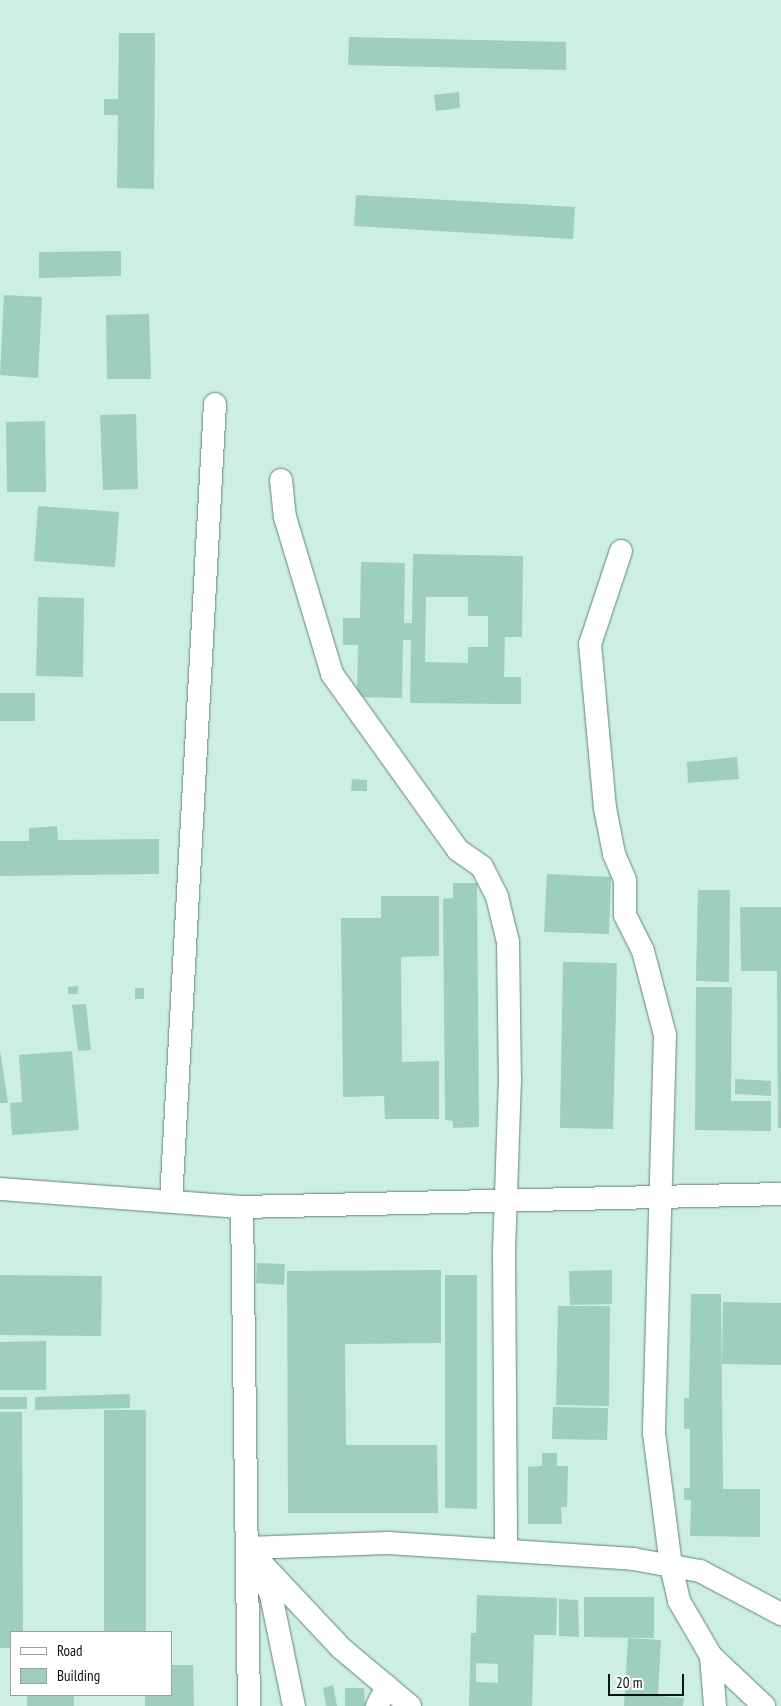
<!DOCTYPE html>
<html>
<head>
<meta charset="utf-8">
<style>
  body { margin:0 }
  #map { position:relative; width:781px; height:1706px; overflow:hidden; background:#ccefe2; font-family:"PT Sans Narrow",sans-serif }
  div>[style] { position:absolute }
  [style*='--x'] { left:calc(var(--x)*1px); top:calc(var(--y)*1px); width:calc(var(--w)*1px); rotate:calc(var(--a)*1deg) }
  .building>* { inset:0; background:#9ecebc }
  .roads { filter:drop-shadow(0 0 1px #648478) drop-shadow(0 0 1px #648478) }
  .street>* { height:22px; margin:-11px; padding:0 11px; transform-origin:11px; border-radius:11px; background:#fff }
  span { translate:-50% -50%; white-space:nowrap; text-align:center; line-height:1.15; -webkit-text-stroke:5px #fff; paint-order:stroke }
  .legend { position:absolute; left:10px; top:1631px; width:162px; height:65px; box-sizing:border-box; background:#fff; border:1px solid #9ca19f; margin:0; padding:6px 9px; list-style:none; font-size:15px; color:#081410 }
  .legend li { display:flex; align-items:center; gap:10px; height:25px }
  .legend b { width:25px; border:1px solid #9ca19f }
  .scale { position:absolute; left:608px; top:1674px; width:76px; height:22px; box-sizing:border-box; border:2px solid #081410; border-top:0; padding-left:6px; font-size:15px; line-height:18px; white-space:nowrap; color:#081410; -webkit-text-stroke:4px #fff; paint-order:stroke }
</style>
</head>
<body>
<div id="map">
  <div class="building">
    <i style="clip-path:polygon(119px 33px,155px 33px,154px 189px,117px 188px,118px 115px,104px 115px,104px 99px,118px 99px)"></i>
    <i style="clip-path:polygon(349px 37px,566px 42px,566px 70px,348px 65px)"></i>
    <i style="clip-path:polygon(459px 92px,460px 108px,436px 111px,434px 95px)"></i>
    <i style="clip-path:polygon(356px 195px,575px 207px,573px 239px,354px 226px)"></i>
    <i style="clip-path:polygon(121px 251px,121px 276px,39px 278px,39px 252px)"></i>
    <i style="clip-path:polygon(4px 295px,42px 297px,38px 378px,0 375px)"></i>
    <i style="clip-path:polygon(149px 314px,151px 379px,107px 379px,106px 315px)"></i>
    <i style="clip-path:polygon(136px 414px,138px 489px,103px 490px,100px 415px)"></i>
    <i style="clip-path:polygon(45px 421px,46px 492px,7px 492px,6px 422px)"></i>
    <i style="clip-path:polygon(38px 506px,119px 512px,115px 567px,34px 561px)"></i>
    <i style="clip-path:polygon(evenodd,413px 554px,523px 556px,522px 637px,505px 637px,504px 677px,521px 677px,521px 704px,410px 703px,411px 640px,403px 640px,402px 698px,357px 697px,358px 645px,343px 645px,343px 618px,360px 618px,361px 562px,405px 563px,404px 623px,412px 623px,413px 554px,426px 597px,468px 597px,468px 616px,488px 616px,488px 647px,468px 647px,468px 663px,425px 662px,426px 597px)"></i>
    <i style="clip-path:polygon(38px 597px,84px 598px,83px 677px,36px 676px)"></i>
    <i style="clip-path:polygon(0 693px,35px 693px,35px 721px,0 721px)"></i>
    <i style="clip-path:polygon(737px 757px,739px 779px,688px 783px,687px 762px)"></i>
    <i style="clip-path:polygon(352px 779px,367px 780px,367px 791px,351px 791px)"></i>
    <i style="clip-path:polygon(57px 826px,58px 840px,159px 839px,159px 874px,0 876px,0 841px,29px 841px,29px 828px)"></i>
    <i style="clip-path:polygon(547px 874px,611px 877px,609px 934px,544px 932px)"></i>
    <i style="clip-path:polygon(453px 883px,477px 883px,479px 1127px,453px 1128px,453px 1121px,445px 1120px,443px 899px,453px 898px)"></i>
    <i style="clip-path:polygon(698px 890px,730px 890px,729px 982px,696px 981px)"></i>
    <i style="clip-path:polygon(381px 896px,439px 896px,439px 956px,401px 957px,402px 1062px,439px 1061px,439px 1119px,385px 1119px,384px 1096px,343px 1097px,341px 918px,381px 918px)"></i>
    <i style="clip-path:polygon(740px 907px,781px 907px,781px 1128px,778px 1128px,777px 971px,741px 971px)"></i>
    <i style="clip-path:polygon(563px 962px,617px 963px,613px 1129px,560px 1128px)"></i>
    <i style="clip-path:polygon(78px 986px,78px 994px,68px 994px,68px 987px)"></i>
    <i style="clip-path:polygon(696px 987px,732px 987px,731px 1101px,771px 1101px,771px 1131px,695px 1130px)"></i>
    <i style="clip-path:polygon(135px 988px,144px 988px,144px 999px,135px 999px)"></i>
    <i style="clip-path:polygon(86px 1004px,91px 1050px,78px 1051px,72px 1005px)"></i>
    <i style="clip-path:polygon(0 1050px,8px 1103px,0 1103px)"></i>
    <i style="clip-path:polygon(72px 1051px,79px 1130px,12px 1135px,10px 1103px,22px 1102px,19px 1055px)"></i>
    <i style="clip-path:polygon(735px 1079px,771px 1081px,771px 1096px,735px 1094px)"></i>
    <i style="clip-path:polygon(257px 1263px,285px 1264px,284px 1285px,256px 1283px)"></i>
    <i style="clip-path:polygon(441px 1270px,441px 1343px,345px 1344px,346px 1445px,437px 1445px,438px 1513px,288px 1513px,287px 1271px)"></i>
    <i style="clip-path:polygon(612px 1270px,612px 1304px,570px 1305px,569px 1271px)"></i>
    <i style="clip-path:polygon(0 1275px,102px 1276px,101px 1336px,0 1335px)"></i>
    <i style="clip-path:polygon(445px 1275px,477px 1275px,477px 1509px,445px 1508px)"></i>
    <i style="clip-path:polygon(691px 1294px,721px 1294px,723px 1489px,760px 1489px,760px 1537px,690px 1536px,691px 1500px,684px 1500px,684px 1488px,690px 1488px,690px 1429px,684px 1429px,684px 1398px,689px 1398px)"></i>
    <i style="clip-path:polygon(723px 1302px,781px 1303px,781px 1365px,722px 1364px)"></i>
    <i style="clip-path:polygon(558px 1306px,610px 1306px,609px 1406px,556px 1405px)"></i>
    <i style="clip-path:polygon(46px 1341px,46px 1390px,0 1390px,0 1342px)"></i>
    <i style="clip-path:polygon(130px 1394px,130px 1408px,35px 1410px,35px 1397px)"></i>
    <i style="clip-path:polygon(0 1397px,27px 1397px,27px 1409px,0 1409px)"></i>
    <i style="clip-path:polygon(553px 1407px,608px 1408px,607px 1440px,552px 1439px)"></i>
    <i style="clip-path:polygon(104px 1410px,146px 1410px,146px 1632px,104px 1632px)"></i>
    <i style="clip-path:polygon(0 1412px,22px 1412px,23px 1632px,11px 1632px,11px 1648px,0 1648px)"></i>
    <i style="clip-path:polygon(542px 1453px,557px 1453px,557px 1466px,568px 1466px,567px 1507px,561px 1507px,562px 1524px,528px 1524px,528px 1467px,542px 1466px)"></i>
    <i style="clip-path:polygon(evenodd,477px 1595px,557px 1598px,556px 1635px,534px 1635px,532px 1706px,469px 1706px,471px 1633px,476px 1633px,477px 1595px,476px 1663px,498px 1664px,498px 1683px,476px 1682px,476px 1663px)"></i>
    <i style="clip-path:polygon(584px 1597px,654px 1597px,654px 1638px,584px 1637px)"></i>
    <i style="clip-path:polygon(559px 1599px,578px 1600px,579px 1637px,559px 1636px)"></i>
    <i style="clip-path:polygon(628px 1638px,661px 1640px,658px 1696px,684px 1698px,683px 1706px,624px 1706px)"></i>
    <i style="clip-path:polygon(171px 1665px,193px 1665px,194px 1706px,145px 1706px,145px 1695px,171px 1695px)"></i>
    <i style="clip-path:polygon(333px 1685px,337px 1706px,326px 1706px,323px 1688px)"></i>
    <i style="clip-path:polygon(345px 1688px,364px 1688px,365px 1706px,345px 1706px)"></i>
    <i style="clip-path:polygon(27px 1695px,74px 1695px,74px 1706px,27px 1706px)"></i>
  </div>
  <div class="roads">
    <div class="street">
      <i style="--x:281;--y:480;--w:37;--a:84"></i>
      <i style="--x:285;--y:517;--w:164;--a:73.3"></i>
      <i style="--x:332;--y:674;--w:216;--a:54.4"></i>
      <i style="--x:458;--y:850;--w:29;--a:35"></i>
      <i style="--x:482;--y:867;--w:34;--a:63"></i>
      <i style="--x:497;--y:897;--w:46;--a:76.3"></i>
      <i style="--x:508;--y:942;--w:137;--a:89.2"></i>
      <i style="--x:510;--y:1079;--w:172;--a:92"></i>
      <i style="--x:504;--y:1251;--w:297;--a:89.6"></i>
      <i style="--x:621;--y:551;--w:98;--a:108.4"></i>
      <i style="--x:590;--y:644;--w:165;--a:84.8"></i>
      <i style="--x:605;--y:808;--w:47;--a:78.9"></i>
      <i style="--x:614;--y:854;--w:28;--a:67"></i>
      <i style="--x:625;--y:880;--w:35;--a:90"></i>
      <i style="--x:625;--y:915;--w:40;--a:63.4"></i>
      <i style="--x:643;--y:951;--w:87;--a:75.3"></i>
      <i style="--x:665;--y:1035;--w:398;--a:91.6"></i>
      <i style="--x:654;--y:1433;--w:134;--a:82.7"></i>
      <i style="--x:671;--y:1566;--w:36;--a:77"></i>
      <i style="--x:679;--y:1601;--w:64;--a:59.8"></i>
      <i style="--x:711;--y:1656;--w:73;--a:43.3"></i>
      <i style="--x:0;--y:1189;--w:243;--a:4.3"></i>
      <i style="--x:242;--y:1207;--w:499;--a:89.2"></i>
      <i style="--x:171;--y:1201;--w:798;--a:-86.84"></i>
      <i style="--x:242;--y:1207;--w:539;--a:-1.38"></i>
      <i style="--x:258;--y:1569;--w:29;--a:63"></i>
      <i style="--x:271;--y:1595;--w:113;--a:78.3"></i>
      <i style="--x:711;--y:1656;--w:50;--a:85.4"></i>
      <i style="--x:377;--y:1706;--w:22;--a:-63"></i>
      <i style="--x:410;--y:1706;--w:90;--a:-140"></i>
      <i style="--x:341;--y:1648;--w:137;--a:-133.2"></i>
      <i style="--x:247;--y:1548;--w:141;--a:-2"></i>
      <i style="--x:388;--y:1543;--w:246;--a:3.7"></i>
      <i style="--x:633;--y:1559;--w:68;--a:10.2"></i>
      <i style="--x:700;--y:1571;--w:92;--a:28"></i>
    </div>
  </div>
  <ul class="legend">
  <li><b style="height:6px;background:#fff"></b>Road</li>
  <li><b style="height:14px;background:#9ecebc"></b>Building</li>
  </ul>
  <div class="scale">20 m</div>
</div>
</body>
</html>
